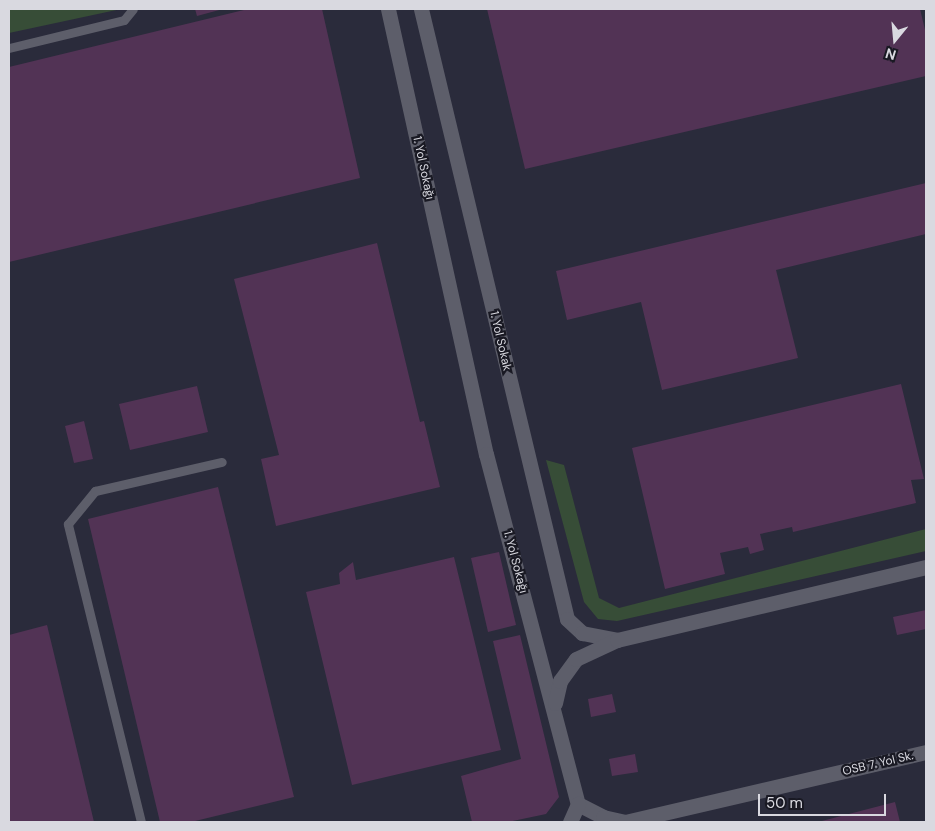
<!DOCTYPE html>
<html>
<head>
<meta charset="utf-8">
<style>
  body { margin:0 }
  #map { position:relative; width:935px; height:831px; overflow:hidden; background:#22222c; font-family:"DM Sans",sans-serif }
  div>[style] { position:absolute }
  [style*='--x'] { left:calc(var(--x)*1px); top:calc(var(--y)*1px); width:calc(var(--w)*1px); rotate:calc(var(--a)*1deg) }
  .built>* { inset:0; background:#2a2b3b }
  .green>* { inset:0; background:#374d37 }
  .building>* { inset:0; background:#523355 }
  .lane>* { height:9px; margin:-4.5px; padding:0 4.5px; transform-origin:4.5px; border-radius:4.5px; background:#5d5e6a }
  .secondary>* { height:15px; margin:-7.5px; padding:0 7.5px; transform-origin:7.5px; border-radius:7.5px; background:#5d5e6a }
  span { translate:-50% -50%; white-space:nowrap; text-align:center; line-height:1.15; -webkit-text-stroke:4.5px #191923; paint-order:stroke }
  .street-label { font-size:12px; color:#d9d9e0 }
  .frame { position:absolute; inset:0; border:10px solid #d9d9e0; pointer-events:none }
  .north { position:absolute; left:870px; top:15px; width:50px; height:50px; -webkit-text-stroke:4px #191923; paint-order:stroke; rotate:197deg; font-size:14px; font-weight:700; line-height:20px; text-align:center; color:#d9d9e0 }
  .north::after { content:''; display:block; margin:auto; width:18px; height:22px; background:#d9d9e0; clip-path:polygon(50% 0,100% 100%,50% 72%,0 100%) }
  .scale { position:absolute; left:758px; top:794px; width:128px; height:22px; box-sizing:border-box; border:2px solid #d9d9e0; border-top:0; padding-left:6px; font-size:15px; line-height:18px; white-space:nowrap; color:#d9d9e0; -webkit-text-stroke:4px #191923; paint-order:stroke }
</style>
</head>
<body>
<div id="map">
  <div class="built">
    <i style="clip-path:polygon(9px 9px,926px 9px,926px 822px,9px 822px)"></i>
  </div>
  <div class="green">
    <i style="clip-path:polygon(9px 9px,121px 9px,9px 33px)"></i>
    <i style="clip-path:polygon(546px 460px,564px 465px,599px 598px,619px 608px,926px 529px,926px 551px,617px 621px,598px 619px,584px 602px)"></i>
  </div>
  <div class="building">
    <i style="clip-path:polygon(195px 9px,223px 9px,197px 16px)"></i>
    <i style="clip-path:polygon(248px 9px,322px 9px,360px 178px,9px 262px,9px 67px)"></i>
    <i style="clip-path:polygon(487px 9px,920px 9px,926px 34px,926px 76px,525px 169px)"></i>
    <i style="clip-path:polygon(926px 183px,926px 234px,776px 270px,798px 358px,662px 390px,641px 302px,567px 320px,556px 271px)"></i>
    <i style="clip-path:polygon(377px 243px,420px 422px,424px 421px,440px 487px,276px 526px,261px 459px,279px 455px,234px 279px)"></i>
    <i style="clip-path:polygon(901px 384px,924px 479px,911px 480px,916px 503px,793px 532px,792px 527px,760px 534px,764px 550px,750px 554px,748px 547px,720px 553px,725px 574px,665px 589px,632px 448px)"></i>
    <i style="clip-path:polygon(197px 386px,208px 432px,130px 450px,119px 404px)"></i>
    <i style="clip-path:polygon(84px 421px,93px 459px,74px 463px,65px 426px)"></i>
    <i style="clip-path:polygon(218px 487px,294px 797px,191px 822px,160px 822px,88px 519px)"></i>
    <i style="clip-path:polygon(499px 552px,516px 625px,488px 632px,471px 558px)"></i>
    <i style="clip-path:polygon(454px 557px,501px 750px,352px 785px,306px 592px,340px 584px,339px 573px,353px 562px,356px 580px)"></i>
    <i style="clip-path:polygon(926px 610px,926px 629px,897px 635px,893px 617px)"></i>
    <i style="clip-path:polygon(47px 625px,54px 654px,94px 822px,9px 822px,9px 635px)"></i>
    <i style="clip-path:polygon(520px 635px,559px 797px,546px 814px,508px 822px,472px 822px,461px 776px,521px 759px,493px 641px)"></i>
    <i style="clip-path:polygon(612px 694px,616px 712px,591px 717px,588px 699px)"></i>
    <i style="clip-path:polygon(635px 754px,638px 772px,612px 776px,609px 759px)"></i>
    <i style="clip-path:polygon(895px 802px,900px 822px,818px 822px)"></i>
  </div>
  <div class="lane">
    <i style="--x:9;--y:48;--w:118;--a:-13.7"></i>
    <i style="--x:124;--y:20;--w:14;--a:-51"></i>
    <i style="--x:141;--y:822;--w:307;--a:-103.8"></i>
    <i style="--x:68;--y:524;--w:43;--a:-50.7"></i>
    <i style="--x:95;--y:491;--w:130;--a:-12.9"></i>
  </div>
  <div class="secondary">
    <i style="--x:388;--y:9;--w:456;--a:77.6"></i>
    <i style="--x:486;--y:454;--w:362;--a:75.3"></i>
    <i style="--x:578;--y:804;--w:28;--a:27"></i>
    <i style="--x:603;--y:817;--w:23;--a:13"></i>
    <i style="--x:421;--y:9;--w:627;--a:76.54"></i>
    <i style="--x:567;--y:619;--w:21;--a:43"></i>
    <i style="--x:582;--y:633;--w:36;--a:11"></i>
    <i style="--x:555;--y:703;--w:23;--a:-77"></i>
    <i style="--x:560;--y:681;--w:27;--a:-54"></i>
    <i style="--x:576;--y:659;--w:45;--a:-24.9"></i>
    <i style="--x:617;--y:640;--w:318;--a:-13.3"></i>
    <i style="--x:570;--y:822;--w:20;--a:-66"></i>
    <i style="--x:625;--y:822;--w:309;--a:-13.1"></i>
  </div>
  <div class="street-label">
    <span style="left:423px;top:168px;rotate:78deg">1. Yol Sokağı</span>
    <span style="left:500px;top:341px;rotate:77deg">1. Yol Sokak</span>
    <span style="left:515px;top:562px;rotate:75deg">1. Yol Sokağı</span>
    <span style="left:878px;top:764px;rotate:-13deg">OSB 7. Yol Sk.</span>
  </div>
  <div class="frame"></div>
  <div class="north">N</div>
  <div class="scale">50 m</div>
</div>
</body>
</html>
